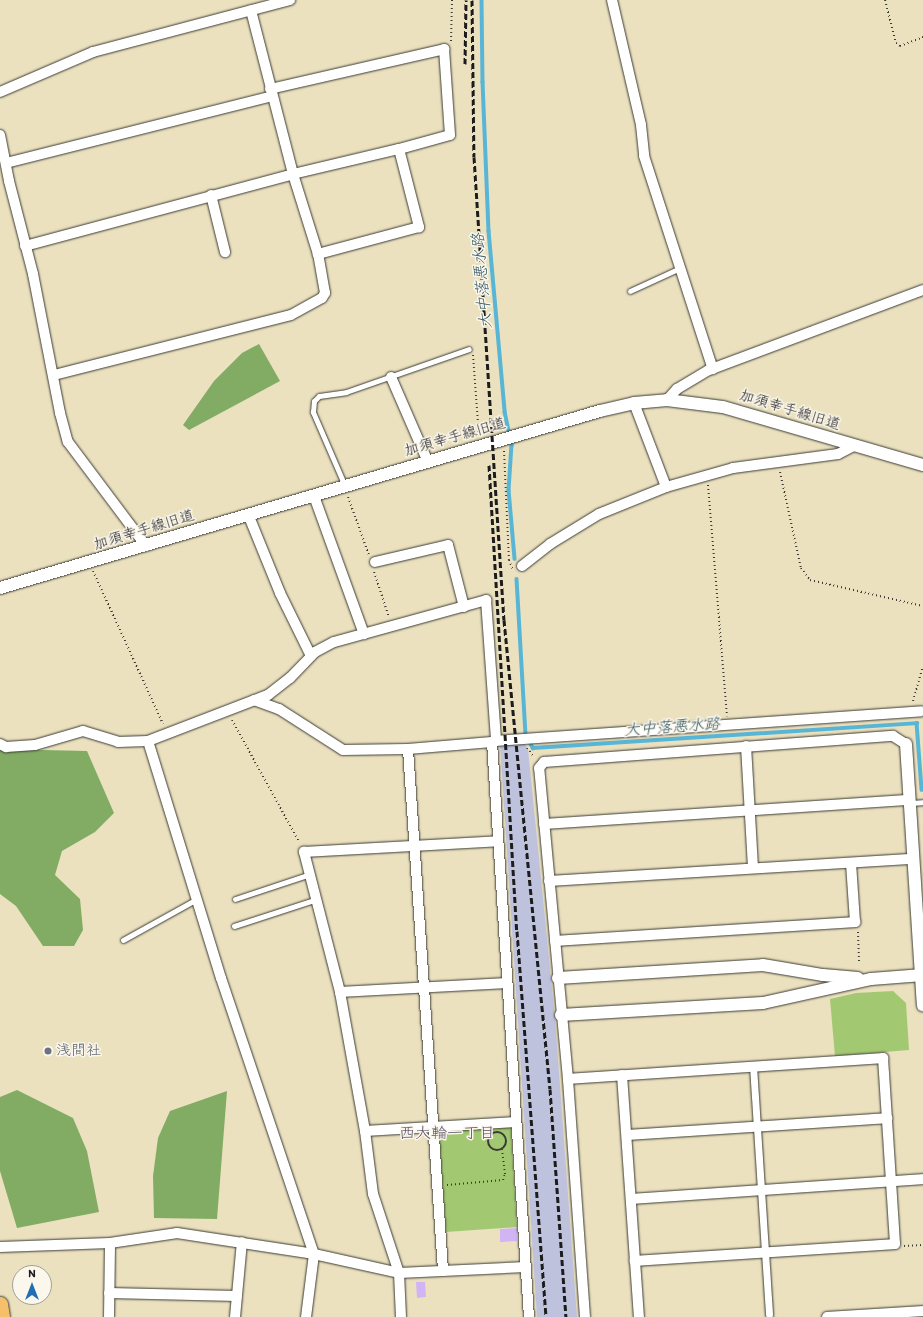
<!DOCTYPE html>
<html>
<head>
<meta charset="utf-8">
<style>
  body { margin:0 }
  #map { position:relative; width:923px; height:1317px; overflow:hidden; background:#ebe1bf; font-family:Itim,"Klee One",sans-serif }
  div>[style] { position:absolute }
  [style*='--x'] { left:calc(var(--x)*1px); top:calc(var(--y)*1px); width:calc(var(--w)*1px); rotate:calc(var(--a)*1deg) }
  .industrial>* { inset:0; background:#bfc2dd }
  .green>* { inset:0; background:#a3c872 }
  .forest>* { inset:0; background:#82ac64 }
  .stream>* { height:3.5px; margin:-1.75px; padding:0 1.75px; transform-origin:1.75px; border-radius:1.75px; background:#58b5d6 }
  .building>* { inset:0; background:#d1b4f4 }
  .path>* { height:2px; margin-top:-1px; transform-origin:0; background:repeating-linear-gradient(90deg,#3b3a34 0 1px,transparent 0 4px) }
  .path>.ring { margin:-1px; padding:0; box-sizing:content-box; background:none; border:2px solid #3b3a34; border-radius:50% }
  .roads { filter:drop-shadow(0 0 1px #3b3a34) drop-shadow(0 0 1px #3b3a34) }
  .service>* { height:5px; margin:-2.5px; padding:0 2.5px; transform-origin:2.5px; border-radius:2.5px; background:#fff }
  .pedestrian>* { height:7px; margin:-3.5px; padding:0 3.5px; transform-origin:3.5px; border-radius:3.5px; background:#fff }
  .minor>* { height:10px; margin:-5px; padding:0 5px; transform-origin:5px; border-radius:5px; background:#fff }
  .tertiary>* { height:12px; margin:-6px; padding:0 6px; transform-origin:6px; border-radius:6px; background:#fff }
  .primary>* { height:15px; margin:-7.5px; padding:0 7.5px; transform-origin:7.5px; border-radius:7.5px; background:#f6c06b }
  .rail>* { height:3px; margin-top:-1.5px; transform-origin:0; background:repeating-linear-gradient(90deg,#1c1c1c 0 6px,transparent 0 9px) }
  .dots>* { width:11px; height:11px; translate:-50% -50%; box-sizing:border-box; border:2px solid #fbf7ec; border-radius:50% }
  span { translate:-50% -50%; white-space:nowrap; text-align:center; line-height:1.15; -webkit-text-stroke:3px #fbf7ec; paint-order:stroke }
  .street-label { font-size:15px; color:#1c1c1c }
  .worship-label { font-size:15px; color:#5b616d }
  .left { translate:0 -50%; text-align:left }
  .water-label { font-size:16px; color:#345966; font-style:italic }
  .neighbourhood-label { font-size:16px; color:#5b5168 }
  .north { position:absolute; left:12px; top:1265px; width:40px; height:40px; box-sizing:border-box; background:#fbf7ec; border:1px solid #a29f99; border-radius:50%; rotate:0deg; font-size:11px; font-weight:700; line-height:16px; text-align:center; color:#1c1c1c }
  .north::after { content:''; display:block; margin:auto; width:14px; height:18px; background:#1f6fb2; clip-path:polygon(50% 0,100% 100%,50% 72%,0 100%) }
</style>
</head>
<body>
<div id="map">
  <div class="industrial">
    <i style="clip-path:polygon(523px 741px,528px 749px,555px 1018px,577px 1317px,537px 1317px,500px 743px)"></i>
  </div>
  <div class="green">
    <i style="clip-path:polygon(893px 991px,906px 1003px,909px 1050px,835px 1056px,830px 999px,856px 993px)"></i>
    <i style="clip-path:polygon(507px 1125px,511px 1129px,517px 1227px,446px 1232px,439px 1134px,443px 1129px)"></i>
  </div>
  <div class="forest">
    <i style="clip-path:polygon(259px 344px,280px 381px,189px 430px,183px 425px,214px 381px,242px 353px)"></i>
    <i style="clip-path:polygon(0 749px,87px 751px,114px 813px,95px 832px,62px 851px,55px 875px,80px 899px,83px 930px,74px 946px,43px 946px,16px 906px,0 894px)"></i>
    <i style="clip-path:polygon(17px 1090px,73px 1118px,87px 1151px,99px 1212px,17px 1228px,0 1171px,0 1097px)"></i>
    <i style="clip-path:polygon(227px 1091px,217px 1219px,154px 1218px,153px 1176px,158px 1138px,170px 1111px)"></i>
  </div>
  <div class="stream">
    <i style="--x:482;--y:0;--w:82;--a:89.3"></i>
    <i style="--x:483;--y:82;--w:149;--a:87.7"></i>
    <i style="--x:489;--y:231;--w:182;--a:84.9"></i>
    <i style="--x:505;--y:412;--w:34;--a:78"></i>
    <i style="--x:512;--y:445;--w:45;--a:93.8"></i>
    <i style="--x:509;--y:490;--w:69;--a:85"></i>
    <i style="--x:517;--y:579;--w:155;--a:86.7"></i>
    <i style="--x:526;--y:734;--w:16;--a:63"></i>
    <i style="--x:533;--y:748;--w:385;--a:-3.7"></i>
    <i style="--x:917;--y:723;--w:67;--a:85.7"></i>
  </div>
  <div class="building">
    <i style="clip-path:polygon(517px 1228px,517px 1241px,500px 1242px,500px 1229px)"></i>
    <i style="clip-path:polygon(416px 1282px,425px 1282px,426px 1297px,417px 1298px)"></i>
  </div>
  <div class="path">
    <i style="--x:885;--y:0;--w:44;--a:75.7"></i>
    <i style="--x:896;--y:43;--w:5;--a:37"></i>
    <i style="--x:900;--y:46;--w:25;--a:-21"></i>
    <i style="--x:451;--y:41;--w:41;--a:-88.6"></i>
    <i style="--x:473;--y:355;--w:81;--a:85.8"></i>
    <i style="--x:504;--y:451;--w:109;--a:87.4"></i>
    <i style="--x:509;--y:560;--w:9;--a:69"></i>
    <i style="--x:780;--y:472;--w:98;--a:77.7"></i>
    <i style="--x:801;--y:568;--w:15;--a:53"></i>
    <i style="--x:810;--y:580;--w:116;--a:13"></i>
    <i style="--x:708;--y:485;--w:232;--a:85.3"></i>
    <i style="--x:348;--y:497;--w:62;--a:70.1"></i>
    <i style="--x:93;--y:571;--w:168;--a:65.4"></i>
    <i style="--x:374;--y:572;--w:47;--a:71.6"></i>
    <i style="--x:913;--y:701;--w:35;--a:-74"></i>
    <i style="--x:232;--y:720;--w:139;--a:61.2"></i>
    <i style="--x:527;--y:748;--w:11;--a:52"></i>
    <i style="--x:858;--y:932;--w:32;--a:88"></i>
    <i class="ring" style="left:488px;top:1132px;width:16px;height:16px"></i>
    <i style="--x:447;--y:1185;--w:56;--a:-5.1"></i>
    <i style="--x:503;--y:1180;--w:6;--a:-72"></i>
    <i style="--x:505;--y:1174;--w:25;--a:-97"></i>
    <i style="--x:904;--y:1246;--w:19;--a:-3"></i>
  </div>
  <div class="roads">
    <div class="service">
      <i style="--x:630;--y:291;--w:55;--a:-24.7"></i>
      <i style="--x:345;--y:486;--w:81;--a:-113.4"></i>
      <i style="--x:313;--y:412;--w:11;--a:-85"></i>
      <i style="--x:314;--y:401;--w:7;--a:-45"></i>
      <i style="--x:319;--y:396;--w:27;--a:-8"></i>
      <i style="--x:346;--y:392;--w:130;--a:-19.3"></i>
      <i style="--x:910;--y:803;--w:13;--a:-4"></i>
      <i style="--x:235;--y:899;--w:79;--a:-18.4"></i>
      <i style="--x:234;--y:926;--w:87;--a:-18"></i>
      <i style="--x:123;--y:940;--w:85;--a:-29"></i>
    </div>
    <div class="pedestrian">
      <i style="--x:753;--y:1066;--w:249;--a:86.3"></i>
    </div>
    <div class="minor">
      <i style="--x:612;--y:0;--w:128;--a:76.9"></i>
      <i style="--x:641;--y:125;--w:31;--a:84"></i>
      <i style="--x:644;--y:156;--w:224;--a:72.1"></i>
      <i style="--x:270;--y:89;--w:179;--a:-12.9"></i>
      <i style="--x:444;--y:49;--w:86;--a:86"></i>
      <i style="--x:450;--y:135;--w:53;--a:164.6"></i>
      <i style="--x:0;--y:92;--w:101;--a:-23.3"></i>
      <i style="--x:93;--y:52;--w:204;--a:-14.8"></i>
      <i style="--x:0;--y:135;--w:47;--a:78.9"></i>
      <i style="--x:9;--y:181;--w:96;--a:75.5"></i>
      <i style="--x:33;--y:274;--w:142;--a:79"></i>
      <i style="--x:60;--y:413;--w:30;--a:75"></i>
      <i style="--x:68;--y:442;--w:130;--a:53.1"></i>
      <i style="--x:399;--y:149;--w:81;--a:75.6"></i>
      <i style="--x:419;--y:227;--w:105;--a:165"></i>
      <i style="--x:318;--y:254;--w:84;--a:-107.4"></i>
      <i style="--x:293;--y:174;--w:109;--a:-13.3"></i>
      <i style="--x:6;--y:163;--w:274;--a:-14.1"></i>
      <i style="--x:211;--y:195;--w:59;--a:76.2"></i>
      <i style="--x:25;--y:246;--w:278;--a:-15"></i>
      <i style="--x:293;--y:174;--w:169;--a:-104.4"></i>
      <i style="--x:54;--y:375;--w:244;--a:-14.2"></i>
      <i style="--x:291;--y:315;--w:35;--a:-29"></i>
      <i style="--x:322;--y:298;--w:6;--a:-59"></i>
      <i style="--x:325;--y:293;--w:40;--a:-100"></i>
      <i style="--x:391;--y:377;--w:93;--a:66.5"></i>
      <i style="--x:667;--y:400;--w:15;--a:-48"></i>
      <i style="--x:677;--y:389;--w:37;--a:-31"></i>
      <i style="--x:709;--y:370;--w:228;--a:-20.5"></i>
      <i style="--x:634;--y:403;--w:90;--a:69.1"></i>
      <i style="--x:314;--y:496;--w:147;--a:70.1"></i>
      <i style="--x:248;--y:514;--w:85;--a:67.9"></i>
      <i style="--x:280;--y:593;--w:70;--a:63.8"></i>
      <i style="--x:375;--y:562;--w:75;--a:-13.1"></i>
      <i style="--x:448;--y:545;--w:64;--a:75.5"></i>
      <i style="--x:522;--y:566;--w:36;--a:-38"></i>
      <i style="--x:550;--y:544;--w:57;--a:-31.5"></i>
      <i style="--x:599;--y:514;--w:72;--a:-21.9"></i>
      <i style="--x:666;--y:487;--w:70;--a:-15.8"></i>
      <i style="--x:733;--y:468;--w:106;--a:-7.6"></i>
      <i style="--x:838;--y:454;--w:18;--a:-27"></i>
      <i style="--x:254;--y:700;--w:27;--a:20"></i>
      <i style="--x:279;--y:709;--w:76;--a:32.6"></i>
      <i style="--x:343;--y:750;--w:65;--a:-0.9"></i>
      <i style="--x:408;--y:749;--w:84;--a:-4.8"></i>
      <i style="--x:492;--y:742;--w:576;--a:86.32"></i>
      <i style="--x:148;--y:741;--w:248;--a:72.9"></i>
      <i style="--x:221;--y:978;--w:291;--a:71.4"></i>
      <i style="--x:314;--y:1254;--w:64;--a:97.2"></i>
      <i style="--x:496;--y:741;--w:426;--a:-4"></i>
      <i style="--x:0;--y:744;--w:7;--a:27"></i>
      <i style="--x:6;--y:747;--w:29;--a:-4"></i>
      <i style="--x:35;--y:745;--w:50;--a:-16.3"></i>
      <i style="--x:83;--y:731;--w:37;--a:17"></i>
      <i style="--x:118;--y:742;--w:30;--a:-2"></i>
      <i style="--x:148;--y:741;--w:129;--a:-21"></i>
      <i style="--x:268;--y:695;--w:28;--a:-38"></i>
      <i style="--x:290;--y:678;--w:36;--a:-46"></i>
      <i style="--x:315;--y:652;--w:21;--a:-28"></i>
      <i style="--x:334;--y:642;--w:158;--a:-15.4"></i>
      <i style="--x:486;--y:600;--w:141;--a:85.9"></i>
      <i style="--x:496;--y:741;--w:4;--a:166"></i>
      <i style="--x:746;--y:746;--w:122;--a:86.7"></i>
      <i style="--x:408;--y:749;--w:523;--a:86.16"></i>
      <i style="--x:544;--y:824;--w:367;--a:-3.8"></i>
      <i style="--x:549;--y:881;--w:365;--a:-3.5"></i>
      <i style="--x:555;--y:941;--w:301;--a:-3.6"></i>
      <i style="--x:855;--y:922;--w:59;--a:-93.9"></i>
      <i style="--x:340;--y:992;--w:167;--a:-3.1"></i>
      <i style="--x:622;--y:1075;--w:243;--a:86"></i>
      <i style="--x:568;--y:1079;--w:316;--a:-3.8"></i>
      <i style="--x:883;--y:1058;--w:186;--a:86.3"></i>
      <i style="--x:895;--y:1244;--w:261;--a:176.3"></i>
      <i style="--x:365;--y:1131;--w:151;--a:-3.4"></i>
      <i style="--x:627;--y:1135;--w:261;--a:-3.7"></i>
      <i style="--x:632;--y:1199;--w:292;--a:-3.9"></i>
      <i style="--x:0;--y:1247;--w:110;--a:-2.1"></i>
      <i style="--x:110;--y:1243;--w:68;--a:-8.5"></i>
      <i style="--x:177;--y:1233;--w:139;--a:8.7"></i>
      <i style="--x:314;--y:1254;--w:87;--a:12.6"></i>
      <i style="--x:399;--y:1273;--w:127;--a:-2.7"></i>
      <i style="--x:109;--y:1293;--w:128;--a:1.3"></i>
      <i style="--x:109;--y:1317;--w:74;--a:-89.2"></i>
      <i style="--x:235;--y:1317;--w:75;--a:-84.7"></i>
      <i style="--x:401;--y:1317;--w:44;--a:-92.6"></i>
      <i style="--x:399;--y:1273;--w:83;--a:-108.2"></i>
      <i style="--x:373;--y:1194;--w:64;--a:-97.2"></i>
      <i style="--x:365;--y:1131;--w:141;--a:-100.2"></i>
      <i style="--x:340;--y:992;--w:145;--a:-104.4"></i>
      <i style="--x:304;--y:852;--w:194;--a:-3.2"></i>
      <i style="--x:585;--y:1317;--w:239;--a:-94.1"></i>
      <i style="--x:568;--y:1079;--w:312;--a:-95.3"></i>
      <i style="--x:539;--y:768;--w:8;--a:-50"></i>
      <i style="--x:544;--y:762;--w:350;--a:-4.3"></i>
      <i style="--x:893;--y:736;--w:15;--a:32"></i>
      <i style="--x:827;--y:1317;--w:96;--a:-3.6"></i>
    </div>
    <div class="tertiary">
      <i style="--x:0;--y:588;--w:626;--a:-16.44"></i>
      <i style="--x:600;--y:411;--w:35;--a:-13"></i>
      <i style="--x:634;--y:403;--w:33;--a:-5"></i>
      <i style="--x:667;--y:400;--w:56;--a:7.1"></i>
      <i style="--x:723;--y:407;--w:208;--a:16.2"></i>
      <i style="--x:906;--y:744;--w:262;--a:86.3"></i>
      <i style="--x:558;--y:978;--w:205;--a:-3.6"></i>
      <i style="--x:763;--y:965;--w:61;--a:9.5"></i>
      <i style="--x:823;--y:975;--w:35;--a:5"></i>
      <i style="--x:561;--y:1015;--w:202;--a:-3.4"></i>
      <i style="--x:763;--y:1003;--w:111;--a:-12.5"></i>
      <i style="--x:871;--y:979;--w:52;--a:-4.4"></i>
    </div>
    <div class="primary">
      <i style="--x:0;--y:1304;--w:13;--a:81"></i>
    </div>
  </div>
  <div class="rail">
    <i style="--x:472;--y:0;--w:157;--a:89.3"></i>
    <i style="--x:474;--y:157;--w:464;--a:86.3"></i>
    <i style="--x:504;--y:620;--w:471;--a:84.4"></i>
    <i style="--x:550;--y:1089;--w:229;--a:86"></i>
    <i style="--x:465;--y:64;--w:64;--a:-89.1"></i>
    <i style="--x:489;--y:465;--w:467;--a:86.6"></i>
    <i style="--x:517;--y:931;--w:387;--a:85.7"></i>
  </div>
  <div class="dots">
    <i style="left:48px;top:1051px;background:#6b7280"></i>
  </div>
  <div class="street-label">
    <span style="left:790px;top:410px;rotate:17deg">加須幸手線旧道</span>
    <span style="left:455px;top:437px;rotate:-16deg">加須幸手線旧道</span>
    <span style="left:144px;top:530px;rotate:-17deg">加須幸手線旧道</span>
  </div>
  <div class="worship-label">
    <span class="left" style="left:56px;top:1051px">浅間社</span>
  </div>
  <div class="water-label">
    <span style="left:482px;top:281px;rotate:-95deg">大中落悪水路</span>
    <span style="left:672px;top:727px;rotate:-4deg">大中落悪水路</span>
  </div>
  <div class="neighbourhood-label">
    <span style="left:447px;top:1133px">西大輪一丁目</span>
  </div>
  <div class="north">N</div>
</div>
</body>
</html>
